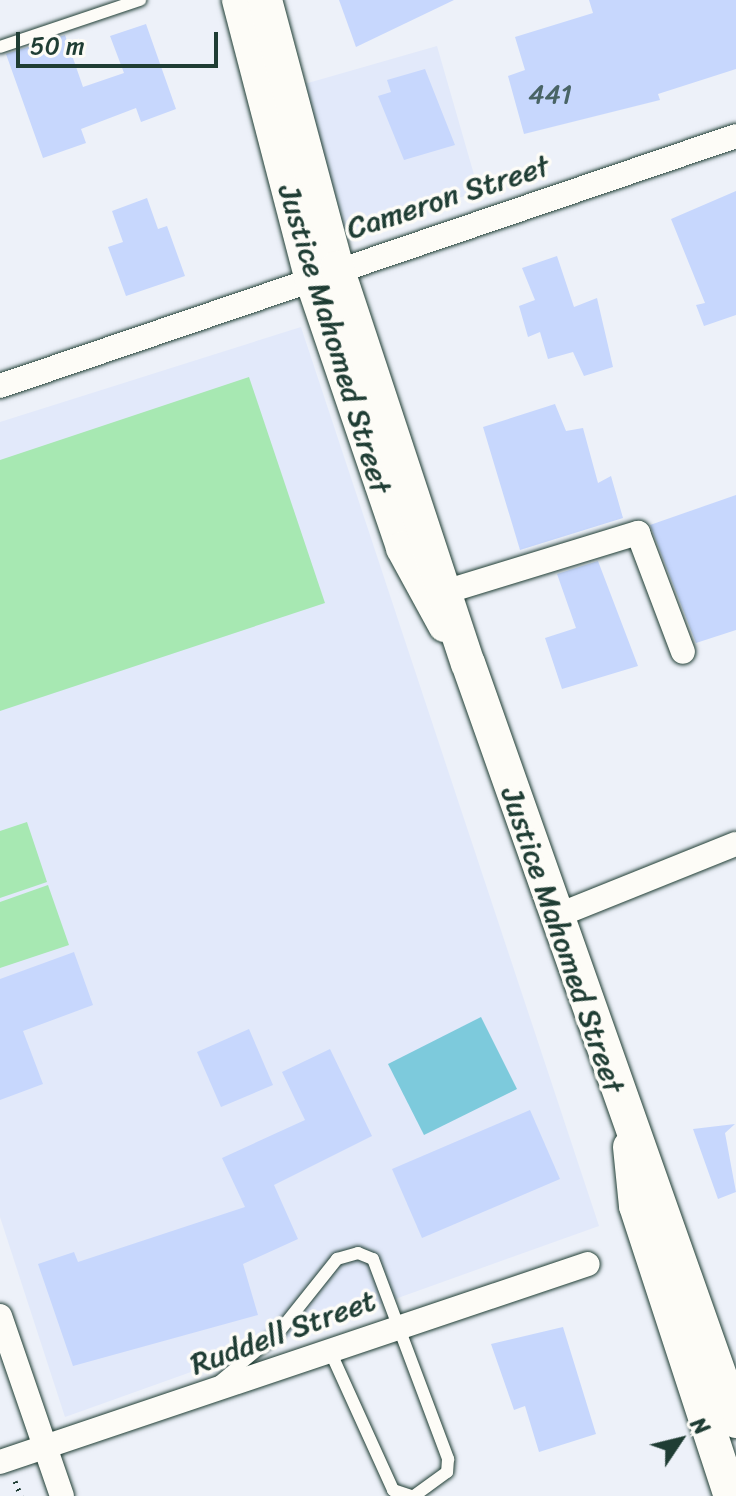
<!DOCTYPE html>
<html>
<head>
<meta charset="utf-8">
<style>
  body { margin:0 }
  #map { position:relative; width:736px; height:1496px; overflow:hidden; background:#edf1f9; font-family:Sriracha,sans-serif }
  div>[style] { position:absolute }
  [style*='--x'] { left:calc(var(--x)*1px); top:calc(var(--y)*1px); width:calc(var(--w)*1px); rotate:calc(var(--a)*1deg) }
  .built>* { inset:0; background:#e2e9fa }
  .green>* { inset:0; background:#a7e8b2 }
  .water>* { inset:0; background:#7dcadc }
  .building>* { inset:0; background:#c7d7fd }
  .path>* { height:5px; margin-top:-2.5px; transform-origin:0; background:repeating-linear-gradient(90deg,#1f3d34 0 2px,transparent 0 8px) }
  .roads { filter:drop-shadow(0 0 2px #1f3d34) drop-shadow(0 0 2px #1f3d34) }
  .service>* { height:12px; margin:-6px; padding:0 6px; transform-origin:6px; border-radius:6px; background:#fdfcf7 }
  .minor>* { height:24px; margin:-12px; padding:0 12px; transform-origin:12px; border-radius:12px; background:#fdfcf7 }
  .secondary>* { height:34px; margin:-17px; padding:0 17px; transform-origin:17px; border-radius:17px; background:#fdfcf7 }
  span { translate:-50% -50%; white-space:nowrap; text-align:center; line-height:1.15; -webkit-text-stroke:7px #fdfcf7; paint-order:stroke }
  .number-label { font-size:26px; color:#496466 }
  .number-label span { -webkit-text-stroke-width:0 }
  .street-label { font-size:30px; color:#1f3d34 }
  .north { position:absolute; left:640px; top:1400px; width:80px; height:80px; -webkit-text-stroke:6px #fdfcf7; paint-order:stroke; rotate:55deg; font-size:22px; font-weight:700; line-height:32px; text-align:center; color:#1f3d34 }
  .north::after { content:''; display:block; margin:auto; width:28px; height:36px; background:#1f3d34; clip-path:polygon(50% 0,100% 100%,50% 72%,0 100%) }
  .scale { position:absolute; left:16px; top:32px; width:202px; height:36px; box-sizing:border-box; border:4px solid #1f3d34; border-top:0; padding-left:10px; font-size:24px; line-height:28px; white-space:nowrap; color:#1f3d34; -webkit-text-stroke:6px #fdfcf7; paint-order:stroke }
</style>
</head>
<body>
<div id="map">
  <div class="built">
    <i style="clip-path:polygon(437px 46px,479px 192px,329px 235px,287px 89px)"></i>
    <i style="clip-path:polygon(301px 327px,599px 1226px,65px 1417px,0 1217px,0 422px)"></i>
  </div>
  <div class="green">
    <i style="clip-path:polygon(249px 377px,325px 603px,0 711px,0 460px)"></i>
    <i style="clip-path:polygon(27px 822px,47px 882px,0 898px,0 831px)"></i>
    <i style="clip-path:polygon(48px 885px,69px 945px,0 968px,0 902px)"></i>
  </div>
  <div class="water">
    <i style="clip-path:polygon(481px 1017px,517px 1089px,424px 1135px,388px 1064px)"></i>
  </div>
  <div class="building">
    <i style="clip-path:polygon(339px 0,454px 0,356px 47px)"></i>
    <i style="clip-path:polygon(589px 0,736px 0,736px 69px,658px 94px,660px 100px,524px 134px,508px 76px,525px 70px,515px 37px,593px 13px)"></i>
    <i style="clip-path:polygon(146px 24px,176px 109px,141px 122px,136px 108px,81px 129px,86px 143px,43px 158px,6px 54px,65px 35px,83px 87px,124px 73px,110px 36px)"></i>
    <i style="clip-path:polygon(425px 69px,455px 145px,404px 160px,378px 96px,391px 92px,387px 80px)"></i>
    <i style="clip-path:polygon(736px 191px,736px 315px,704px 326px,696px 305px,705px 303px,671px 219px)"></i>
    <i style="clip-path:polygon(147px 198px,158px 229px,167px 226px,185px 276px,126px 296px,108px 247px,123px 242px,112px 211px)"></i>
    <i style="clip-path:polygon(557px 256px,574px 307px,597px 298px,613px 367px,584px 376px,573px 352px,548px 359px,540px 332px,528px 337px,519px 306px,535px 300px,522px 268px)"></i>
    <i style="clip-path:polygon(555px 404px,566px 431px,583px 428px,598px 483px,611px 476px,623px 518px,520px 550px,483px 427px)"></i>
    <i style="clip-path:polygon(736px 495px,736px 630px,696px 643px,650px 525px)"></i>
    <i style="clip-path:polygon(598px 561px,638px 666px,562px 689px,545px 638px,576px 628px,557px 574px)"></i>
    <i style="clip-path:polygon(74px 952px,93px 1005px,23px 1031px,43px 1084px,0 1100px,0 979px)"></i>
    <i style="clip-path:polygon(249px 1029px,273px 1085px,221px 1107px,197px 1052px)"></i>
    <i style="clip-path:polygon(330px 1049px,372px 1136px,274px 1185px,298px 1239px,243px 1264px,258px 1315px,73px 1366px,38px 1264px,74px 1252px,78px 1262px,245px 1207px,222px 1158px,305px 1120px,282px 1072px)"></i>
    <i style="clip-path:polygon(530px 1110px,560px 1179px,422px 1238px,392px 1169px)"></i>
    <i style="clip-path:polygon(735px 1124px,725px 1133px,736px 1192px,718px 1199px,693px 1129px)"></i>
    <i style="clip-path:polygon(563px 1327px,596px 1434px,539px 1452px,525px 1406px,514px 1410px,491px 1344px)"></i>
  </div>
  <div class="path">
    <i style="--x:15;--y:1481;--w:16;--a:68"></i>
  </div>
  <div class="roads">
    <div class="service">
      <i style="--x:0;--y:47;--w:148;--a:-18.6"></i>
      <i style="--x:330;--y:1351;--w:153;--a:65.6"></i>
      <i style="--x:393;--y:1490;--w:19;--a:18"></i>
      <i style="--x:220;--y:1381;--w:75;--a:-39.6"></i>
      <i style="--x:278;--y:1333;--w:95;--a:-51.4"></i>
      <i style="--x:337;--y:1259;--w:22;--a:-16"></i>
      <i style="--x:358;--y:1253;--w:16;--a:22"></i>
      <i style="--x:373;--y:1259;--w:214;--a:69.4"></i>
      <i style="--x:448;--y:1459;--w:13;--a:94"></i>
      <i style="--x:447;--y:1472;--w:41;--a:144"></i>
    </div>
    <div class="minor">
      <i style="--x:0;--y:386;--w:777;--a:-18.76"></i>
      <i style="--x:448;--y:591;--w:199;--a:-17"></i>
      <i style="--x:638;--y:533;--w:127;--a:69.3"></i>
      <i style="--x:554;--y:917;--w:196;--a:-21.9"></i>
      <i style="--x:0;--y:1316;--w:190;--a:71"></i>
      <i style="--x:0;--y:1462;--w:620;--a:-18.61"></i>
    </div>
    <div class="secondary">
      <i style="--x:239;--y:0;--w:286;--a:75.4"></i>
      <i style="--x:311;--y:277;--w:286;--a:71.2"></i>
      <i style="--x:403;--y:548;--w:88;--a:61.4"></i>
      <i style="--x:265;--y:0;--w:278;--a:75"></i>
      <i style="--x:337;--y:268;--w:416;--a:71.7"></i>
      <i style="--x:468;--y:663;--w:804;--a:70.53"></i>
      <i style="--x:630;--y:1147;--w:59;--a:84.2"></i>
      <i style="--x:636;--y:1206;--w:305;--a:71.9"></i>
    </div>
  </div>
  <div class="number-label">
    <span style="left:550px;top:95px">441</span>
  </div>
  <div class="street-label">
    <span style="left:448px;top:197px;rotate:-18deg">Cameron Street</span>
    <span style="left:335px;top:339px;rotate:73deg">Justice Mahomed Street</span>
    <span style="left:563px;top:940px;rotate:71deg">Justice Mahomed Street</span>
    <span style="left:283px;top:1332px;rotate:-20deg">Ruddell Street</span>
  </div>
  <div class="north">N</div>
  <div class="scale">50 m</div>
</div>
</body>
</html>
